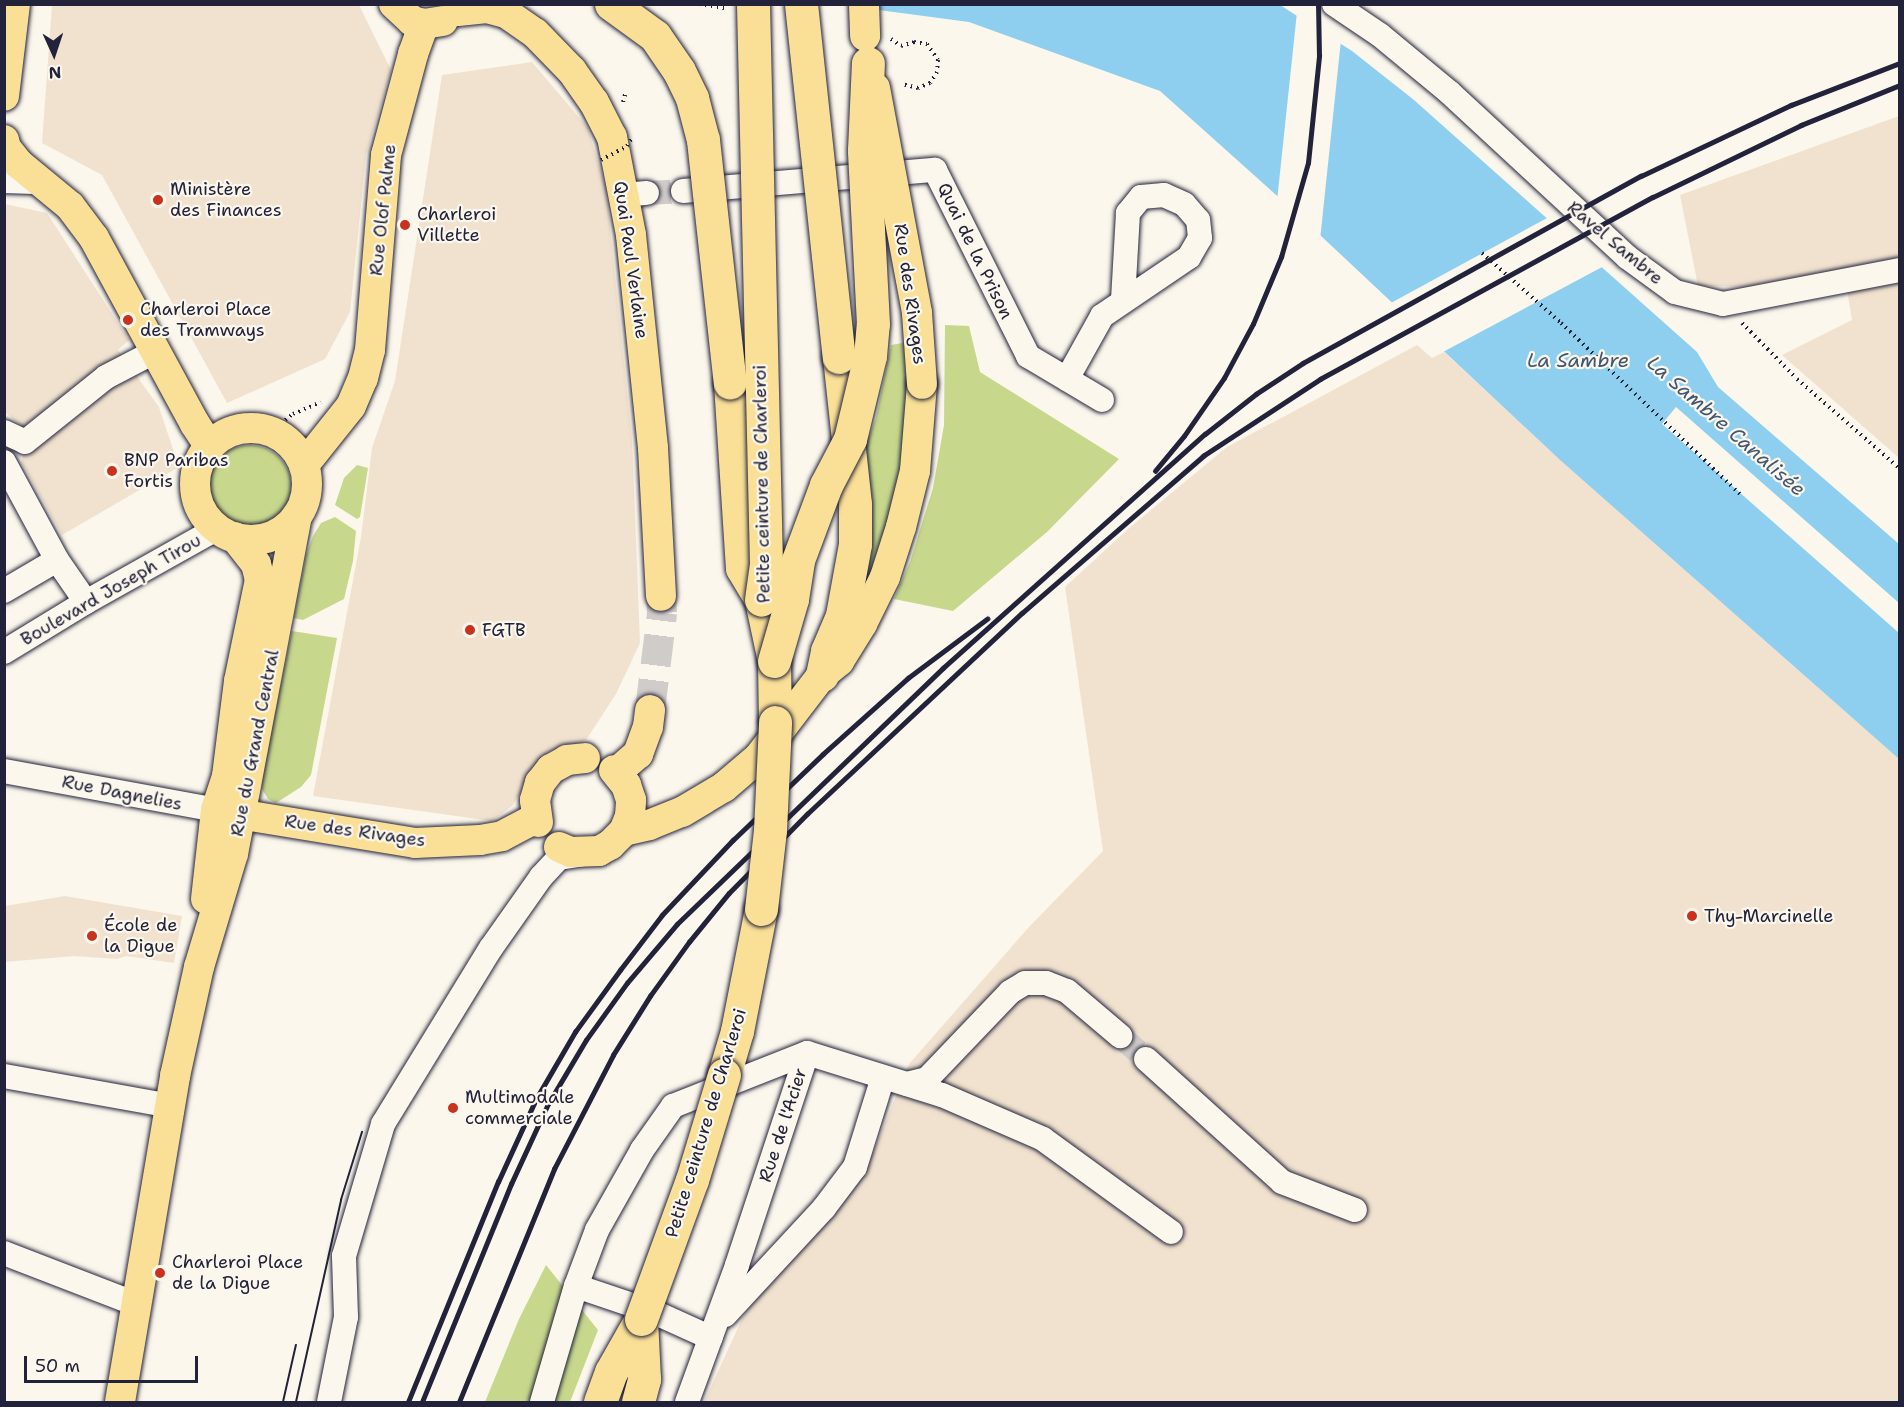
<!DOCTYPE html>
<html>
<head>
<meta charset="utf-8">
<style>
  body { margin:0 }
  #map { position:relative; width:1904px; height:1407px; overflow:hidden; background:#fbf7ec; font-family:"Shantell Sans",sans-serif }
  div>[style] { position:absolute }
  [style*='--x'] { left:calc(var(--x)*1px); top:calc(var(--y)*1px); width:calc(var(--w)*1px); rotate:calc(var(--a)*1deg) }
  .built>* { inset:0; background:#f1e2cf }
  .green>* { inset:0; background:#c7d88c }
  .round { border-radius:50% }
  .water>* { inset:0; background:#8ecfef }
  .pier>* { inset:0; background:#fbf7ec }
  .minor-tunnel>* { height:24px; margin-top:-12px; transform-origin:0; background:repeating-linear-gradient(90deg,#d0ccc9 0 24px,transparent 0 36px) }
  .major-tunnel>* { height:30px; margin-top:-15px; transform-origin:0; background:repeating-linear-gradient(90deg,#d0ccc9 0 30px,transparent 0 45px) }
  .path>* { height:4px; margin-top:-2px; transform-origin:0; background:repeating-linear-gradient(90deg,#22223b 0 1.5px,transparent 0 6px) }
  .roads { filter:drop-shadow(0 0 2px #22223b) drop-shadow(0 0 2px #22223b) }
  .minor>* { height:24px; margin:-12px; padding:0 12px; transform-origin:12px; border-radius:12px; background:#fbf7ec }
  .major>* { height:30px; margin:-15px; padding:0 15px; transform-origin:15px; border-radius:15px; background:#fadf96 }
  .major>.ring { margin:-15px; padding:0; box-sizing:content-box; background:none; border:30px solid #fadf96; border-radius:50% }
  .highway>* { height:33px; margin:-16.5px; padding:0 16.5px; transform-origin:16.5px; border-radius:16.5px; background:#fadf96 }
  .tram>* { height:1.5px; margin:-0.75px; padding:0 0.75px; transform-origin:0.75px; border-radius:0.75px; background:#22223b }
  .rail>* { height:4.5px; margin:-2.25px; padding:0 2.25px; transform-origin:2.25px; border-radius:2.25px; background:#22223b }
  .path-bridge>* { height:4px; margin-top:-2px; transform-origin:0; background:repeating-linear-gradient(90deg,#22223b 0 1.5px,transparent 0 6px) }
  .bridges { filter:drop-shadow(0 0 2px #22223b) drop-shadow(0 0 2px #22223b) }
  .major-bridge>* { height:30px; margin:-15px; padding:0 15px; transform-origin:15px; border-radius:15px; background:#fadf96 }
  .highway-bridge>* { height:33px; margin:-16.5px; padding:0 16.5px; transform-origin:16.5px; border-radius:16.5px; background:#fadf96 }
  .dots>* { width:16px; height:16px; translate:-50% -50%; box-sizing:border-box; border:3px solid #fbf7ec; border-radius:50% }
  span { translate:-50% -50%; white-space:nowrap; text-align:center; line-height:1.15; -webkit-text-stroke:4.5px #fbf7ec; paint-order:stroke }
  .poi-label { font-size:18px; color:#22223b }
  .left { translate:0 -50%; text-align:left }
  .street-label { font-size:18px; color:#22223b }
  .water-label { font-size:20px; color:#425671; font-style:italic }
  .frame { position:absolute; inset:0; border:6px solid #22223b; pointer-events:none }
  .north { position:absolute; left:24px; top:24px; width:60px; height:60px; -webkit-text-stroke:4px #fbf7ec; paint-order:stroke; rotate:177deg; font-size:16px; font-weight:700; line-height:24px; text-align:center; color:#22223b }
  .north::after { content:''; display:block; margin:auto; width:21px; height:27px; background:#22223b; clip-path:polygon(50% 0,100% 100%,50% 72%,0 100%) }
  .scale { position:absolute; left:24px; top:1356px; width:174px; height:27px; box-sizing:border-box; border:3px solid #22223b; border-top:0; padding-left:8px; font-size:18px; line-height:21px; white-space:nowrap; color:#22223b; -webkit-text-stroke:4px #fbf7ec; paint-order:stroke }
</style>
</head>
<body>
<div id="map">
  <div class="built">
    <i style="clip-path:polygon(52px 5px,359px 5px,391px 70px,366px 155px,350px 312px,325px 359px,227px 403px,102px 175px,42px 143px)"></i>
    <i style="clip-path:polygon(532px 62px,588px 128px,606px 189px,632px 439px,640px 643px,616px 694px,586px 740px,547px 752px,512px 806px,492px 821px,313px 796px,361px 537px,372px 448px,395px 381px,442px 75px)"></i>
    <i style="clip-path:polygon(1899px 116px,1899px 458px,1782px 355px,1852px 320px,1844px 271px,1767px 287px,1698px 286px,1680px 195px)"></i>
    <i style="clip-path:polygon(5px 204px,47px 213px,129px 340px,118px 350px,159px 407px,179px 467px,62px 535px,22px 463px,24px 428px,5px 412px)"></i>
    <i style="clip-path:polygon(1417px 345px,1432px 358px,1444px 352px,1560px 460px,1899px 759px,1899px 1402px,704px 1402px,742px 1319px,759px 1293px,854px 1188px,873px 1153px,909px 1064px,1029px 927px,1103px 851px,1065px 587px,1128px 529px,1227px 447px)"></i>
    <i style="clip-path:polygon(65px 896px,182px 916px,174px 963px,126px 956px,117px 959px,74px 956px,5px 962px,5px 906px)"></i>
  </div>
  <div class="green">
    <i style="clip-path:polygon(945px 325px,969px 326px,980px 372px,1119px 459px,1047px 532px,953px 611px,894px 599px,910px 562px,933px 488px,944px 425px)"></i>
    <i style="clip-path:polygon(908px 342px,912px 427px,871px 589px,864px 585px,872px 536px,870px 489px,864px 450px,876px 418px,891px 345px)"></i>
    <i class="round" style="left:209px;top:445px;width:82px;height:82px"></i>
    <i style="clip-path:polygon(357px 465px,368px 468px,360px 517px,357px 519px,335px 505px,344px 478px)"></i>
    <i style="clip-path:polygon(335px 517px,356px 531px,353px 561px,344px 599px,303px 620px,294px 618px,306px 555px,313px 536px,321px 523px)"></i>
    <i style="clip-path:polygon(292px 631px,337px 638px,311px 775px,301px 787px,276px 803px,268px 799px,262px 789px,262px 777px)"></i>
    <i style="clip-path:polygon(546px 1265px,598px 1330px,570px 1402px,485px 1402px,519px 1319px)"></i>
  </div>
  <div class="water">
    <i style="clip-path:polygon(841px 5px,1280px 5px,1352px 51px,1414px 100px,1697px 352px,1718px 387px,1899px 544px,1899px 603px,1676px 407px,1662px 424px,1899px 633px,1899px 759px,1560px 460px,1304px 220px,1160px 91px,969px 22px)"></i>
  </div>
  <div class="pier">
    <i style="clip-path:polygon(1297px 12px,1341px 40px,1320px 240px,1277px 201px)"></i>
    <i style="clip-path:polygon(1549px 217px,1604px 266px,1441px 353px,1389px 304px)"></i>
  </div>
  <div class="minor-tunnel">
    <i style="--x:647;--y:193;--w:36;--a:-3"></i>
    <i style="--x:1120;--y:1036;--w:35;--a:41"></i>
  </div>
  <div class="major-tunnel">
    <i style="--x:650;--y:710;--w:98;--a:-82.9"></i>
    <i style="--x:662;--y:613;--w:17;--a:-93"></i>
  </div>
  <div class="path">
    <i style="--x:699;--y:4;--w:26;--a:9"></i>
    <i style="--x:891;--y:39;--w:12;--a:35"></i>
    <i style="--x:901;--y:46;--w:14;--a:-17"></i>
    <i style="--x:914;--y:42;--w:13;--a:9"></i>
    <i style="--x:927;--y:44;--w:19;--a:55"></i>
    <i style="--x:938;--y:60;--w:12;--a:95"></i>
    <i style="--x:937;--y:72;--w:13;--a:122"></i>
    <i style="--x:930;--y:83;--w:13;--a:157"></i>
    <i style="--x:918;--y:88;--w:16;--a:-166"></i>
    <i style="--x:623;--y:102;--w:11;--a:-75"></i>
    <i style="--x:1482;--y:253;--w:106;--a:41.5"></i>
    <i style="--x:1561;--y:323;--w:252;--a:43.7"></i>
    <i style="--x:1742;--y:323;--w:78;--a:45.5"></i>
    <i style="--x:1797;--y:379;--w:137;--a:41.1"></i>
    <i style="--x:271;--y:431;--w:28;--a:-38"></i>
    <i style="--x:293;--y:414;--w:30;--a:-23"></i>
  </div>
  <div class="roads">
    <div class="minor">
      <i style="--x:1334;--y:4;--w:55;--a:34"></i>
      <i style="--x:1380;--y:35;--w:91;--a:39.6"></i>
      <i style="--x:1450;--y:93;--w:241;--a:42.8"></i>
      <i style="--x:1627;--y:257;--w:59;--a:36.1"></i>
      <i style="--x:1675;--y:292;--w:49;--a:14"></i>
      <i style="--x:1723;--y:304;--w:180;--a:-10.9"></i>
      <i style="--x:4;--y:181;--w:38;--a:2"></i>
      <i style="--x:683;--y:191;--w:253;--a:-4.8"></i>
      <i style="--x:935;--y:170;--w:208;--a:63.4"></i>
      <i style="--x:1028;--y:356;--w:86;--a:30.7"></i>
      <i style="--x:623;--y:195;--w:24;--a:-5"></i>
      <i style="--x:1067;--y:379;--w:72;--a:-60.9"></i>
      <i style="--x:1102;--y:316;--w:105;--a:-34.1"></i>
      <i style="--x:1189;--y:257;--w:22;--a:-60"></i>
      <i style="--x:1200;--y:238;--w:18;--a:-96"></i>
      <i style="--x:1198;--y:220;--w:21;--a:-131"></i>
      <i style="--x:1184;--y:204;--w:22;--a:-156"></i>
      <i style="--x:1164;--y:195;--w:23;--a:175"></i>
      <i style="--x:1141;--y:197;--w:21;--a:129"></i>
      <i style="--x:1128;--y:213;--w:88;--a:93.3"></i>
      <i style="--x:4;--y:432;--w:23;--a:25"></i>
      <i style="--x:25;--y:442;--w:104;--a:-38.7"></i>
      <i style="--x:106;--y:377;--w:56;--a:-27.5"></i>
      <i style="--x:4;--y:462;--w:111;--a:61.6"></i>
      <i style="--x:57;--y:560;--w:51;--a:55.4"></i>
      <i style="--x:4;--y:591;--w:61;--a:-30.3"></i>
      <i style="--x:4;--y:652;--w:96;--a:-31.4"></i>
      <i style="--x:86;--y:602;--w:151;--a:-29.3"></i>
      <i style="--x:4;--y:771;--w:216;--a:10.4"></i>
      <i style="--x:807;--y:1053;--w:141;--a:17.3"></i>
      <i style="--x:942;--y:1095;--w:110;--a:23.5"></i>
      <i style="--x:1043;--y:1139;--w:158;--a:36"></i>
      <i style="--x:1146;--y:1059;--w:183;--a:42.1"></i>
      <i style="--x:1282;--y:1182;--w:78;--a:21"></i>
      <i style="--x:4;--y:1076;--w:169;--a:10.2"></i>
      <i style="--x:907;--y:1084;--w:21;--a:-14"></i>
      <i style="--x:927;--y:1079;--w:120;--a:-46.3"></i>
      <i style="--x:1010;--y:992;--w:17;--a:-31"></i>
      <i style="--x:1025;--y:983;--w:21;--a:0"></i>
      <i style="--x:1046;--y:983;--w:22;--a:21"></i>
      <i style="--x:1067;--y:991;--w:70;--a:40.3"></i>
      <i style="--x:4;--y:1253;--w:142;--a:21.1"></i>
      <i style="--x:576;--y:1286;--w:84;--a:18.6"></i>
      <i style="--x:656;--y:1313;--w:60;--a:24.4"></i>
      <i style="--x:725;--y:1315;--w:146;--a:-47.2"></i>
      <i style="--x:824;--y:1208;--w:51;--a:-52.9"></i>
      <i style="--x:855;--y:1167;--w:94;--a:-72.7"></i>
      <i style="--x:329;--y:1402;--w:87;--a:-78.7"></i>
      <i style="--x:346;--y:1317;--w:61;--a:-91.9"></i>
      <i style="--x:344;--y:1256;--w:138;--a:-73.5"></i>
      <i style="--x:383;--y:1124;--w:206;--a:-58.5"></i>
      <i style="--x:491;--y:948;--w:87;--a:-54.8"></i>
      <i style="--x:541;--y:877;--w:26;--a:-47"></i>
      <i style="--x:559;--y:858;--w:26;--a:-9"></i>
      <i style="--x:542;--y:1402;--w:121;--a:-73.7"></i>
      <i style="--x:576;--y:1286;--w:60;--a:-69.4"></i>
      <i style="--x:597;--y:1230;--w:92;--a:-60.6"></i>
      <i style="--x:642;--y:1150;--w:54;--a:-54.8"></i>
      <i style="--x:673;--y:1106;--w:144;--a:-21.6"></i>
      <i style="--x:687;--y:1402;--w:146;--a:-69.9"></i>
      <i style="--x:737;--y:1265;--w:223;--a:-71.7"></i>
    </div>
    <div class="major">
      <i style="--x:394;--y:4;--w:25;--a:43"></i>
      <i style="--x:412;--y:21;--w:12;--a:14"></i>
      <i style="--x:424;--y:24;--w:19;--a:-9"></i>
      <i style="--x:458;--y:11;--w:29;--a:-6"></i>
      <i style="--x:487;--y:8;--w:20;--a:15"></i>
      <i style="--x:506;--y:13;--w:35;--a:35"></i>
      <i style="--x:535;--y:33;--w:53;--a:45.8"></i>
      <i style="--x:572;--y:71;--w:38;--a:55"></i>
      <i style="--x:594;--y:102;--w:39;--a:63"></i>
      <i style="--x:612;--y:137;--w:100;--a:79"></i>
      <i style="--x:631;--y:235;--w:214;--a:84.1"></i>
      <i style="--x:653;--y:448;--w:148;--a:86.9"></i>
      <i style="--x:4;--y:96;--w:93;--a:-83.2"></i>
      <i style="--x:4;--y:140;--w:8;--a:76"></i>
      <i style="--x:6;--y:148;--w:21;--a:51"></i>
      <i style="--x:19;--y:164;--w:66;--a:39.5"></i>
      <i style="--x:70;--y:206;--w:40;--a:53"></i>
      <i style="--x:94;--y:238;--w:212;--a:61.5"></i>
      <i style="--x:195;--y:424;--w:27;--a:57"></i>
      <i class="ring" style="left:195px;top:428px;width:82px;height:82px"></i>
      <i style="--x:304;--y:465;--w:75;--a:-51.5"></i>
      <i style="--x:351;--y:406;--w:30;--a:-67"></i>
      <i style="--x:363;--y:378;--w:29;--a:-76"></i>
      <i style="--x:370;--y:350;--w:196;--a:-85.3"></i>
      <i style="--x:386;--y:155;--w:105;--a:-75"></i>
      <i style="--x:413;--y:54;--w:32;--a:-70"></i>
      <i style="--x:617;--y:772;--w:28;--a:-41"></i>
      <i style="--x:638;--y:754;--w:29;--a:-70"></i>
      <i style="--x:648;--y:727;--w:17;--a:-83"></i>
      <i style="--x:220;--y:811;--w:198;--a:9.3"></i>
      <i style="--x:415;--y:843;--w:65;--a:-2.6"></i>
      <i style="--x:480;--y:840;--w:22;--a:-10"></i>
      <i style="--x:502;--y:836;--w:38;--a:-28"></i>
      <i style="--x:538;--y:822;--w:22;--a:-98"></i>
      <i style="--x:535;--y:800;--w:18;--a:-74"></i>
      <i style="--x:540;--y:783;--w:18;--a:-52"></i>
      <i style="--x:551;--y:769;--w:18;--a:-29"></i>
      <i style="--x:567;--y:760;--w:18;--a:-6"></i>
      <i style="--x:624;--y:831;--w:26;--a:-13"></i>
      <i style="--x:649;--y:825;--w:35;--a:-22"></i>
      <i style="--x:682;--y:812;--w:49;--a:-30.8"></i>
      <i style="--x:724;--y:787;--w:46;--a:-40.6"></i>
      <i style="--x:759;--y:757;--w:103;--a:-52.5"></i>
      <i style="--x:822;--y:675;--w:22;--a:-39"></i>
      <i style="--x:839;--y:661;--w:44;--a:-58.1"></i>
      <i style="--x:862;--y:624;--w:52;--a:-63.9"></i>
      <i style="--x:885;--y:577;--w:52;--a:-72.3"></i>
      <i style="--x:901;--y:527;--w:58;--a:-76"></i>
      <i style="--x:915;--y:471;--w:87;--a:-85.4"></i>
      <i style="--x:559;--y:847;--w:13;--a:23"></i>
      <i style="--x:571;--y:852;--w:28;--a:-2"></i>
      <i style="--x:599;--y:851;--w:13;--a:-29"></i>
      <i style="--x:610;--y:845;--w:20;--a:-45"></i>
      <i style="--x:624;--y:831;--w:16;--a:-68"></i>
      <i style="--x:630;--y:816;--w:16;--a:-86"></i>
      <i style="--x:631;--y:800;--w:16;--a:-108"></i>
      <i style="--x:626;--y:785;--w:19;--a:-129"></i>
      <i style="--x:206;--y:899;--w:90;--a:-83.6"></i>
      <i style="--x:216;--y:810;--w:36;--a:-72"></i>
      <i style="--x:227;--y:776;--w:96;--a:-82.8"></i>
      <i style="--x:239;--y:681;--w:103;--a:-78.3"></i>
      <i style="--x:260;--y:580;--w:16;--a:-104"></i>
      <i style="--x:256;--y:564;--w:34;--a:-128"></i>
      <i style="--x:120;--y:1402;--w:331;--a:-80.4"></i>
      <i style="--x:175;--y:1076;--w:112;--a:-77.6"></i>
      <i style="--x:199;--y:967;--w:118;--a:-73.3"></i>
      <i style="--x:233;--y:854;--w:344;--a:-79.3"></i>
    </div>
    <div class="highway">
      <i style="--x:730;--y:383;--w:185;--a:86.3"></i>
      <i style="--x:742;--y:568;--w:37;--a:59"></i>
      <i style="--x:761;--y:600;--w:62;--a:78"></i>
      <i style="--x:774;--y:661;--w:61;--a:89.1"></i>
      <i style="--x:822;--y:675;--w:25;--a:-78"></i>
      <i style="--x:827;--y:651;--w:39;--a:-67"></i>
      <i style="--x:842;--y:615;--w:72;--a:-79.6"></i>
      <i style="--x:855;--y:544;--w:40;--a:-90"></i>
      <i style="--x:855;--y:504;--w:148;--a:-96.2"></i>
      <i style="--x:724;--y:1075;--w:46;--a:-73.5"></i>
      <i style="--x:737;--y:1031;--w:124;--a:-78.9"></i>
      <i style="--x:600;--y:1402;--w:32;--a:-70"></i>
      <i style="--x:611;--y:1372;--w:61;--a:-60.5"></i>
      <i style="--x:638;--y:1402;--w:24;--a:-75"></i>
      <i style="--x:644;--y:1379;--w:60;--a:-92.9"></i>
    </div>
  </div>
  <div class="tram">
    <i style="--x:283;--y:1402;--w:58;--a:-77.2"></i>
    <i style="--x:296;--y:1402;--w:207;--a:-77.4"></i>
    <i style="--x:341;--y:1200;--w:71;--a:-72.8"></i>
  </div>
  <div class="rail">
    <i style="--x:1155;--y:471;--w:45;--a:-50.4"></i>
    <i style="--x:1184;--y:436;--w:70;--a:-55.4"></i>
    <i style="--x:1224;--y:378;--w:61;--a:-61.8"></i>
    <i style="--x:1253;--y:324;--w:73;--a:-67.3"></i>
    <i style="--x:1281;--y:257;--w:98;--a:-74"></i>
    <i style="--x:1308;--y:163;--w:108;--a:-84.1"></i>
    <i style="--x:1319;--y:56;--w:52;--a:-91.1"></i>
    <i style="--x:408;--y:1402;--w:238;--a:-67.8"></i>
    <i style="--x:498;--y:1182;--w:91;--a:-65.4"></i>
    <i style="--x:536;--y:1099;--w:78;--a:-59.8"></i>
    <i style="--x:575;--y:1032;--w:77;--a:-54"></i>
    <i style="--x:620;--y:970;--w:69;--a:-52.6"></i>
    <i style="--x:662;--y:915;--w:103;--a:-46.6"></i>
    <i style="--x:733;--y:840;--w:124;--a:-43.7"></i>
    <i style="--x:823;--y:754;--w:114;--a:-41.8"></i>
    <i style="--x:908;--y:678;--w:99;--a:-36.8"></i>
    <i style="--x:422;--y:1402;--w:235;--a:-67.8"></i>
    <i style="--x:511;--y:1184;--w:88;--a:-65.2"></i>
    <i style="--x:548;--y:1104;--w:74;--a:-59.3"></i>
    <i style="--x:586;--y:1040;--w:70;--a:-54.3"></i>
    <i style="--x:627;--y:983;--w:77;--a:-49.7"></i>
    <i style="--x:677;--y:924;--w:369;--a:-43.9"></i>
    <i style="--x:943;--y:668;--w:351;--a:-41.8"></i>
    <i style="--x:1205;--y:434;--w:65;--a:-38.1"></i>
    <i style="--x:1256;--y:394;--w:56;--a:-33.4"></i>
    <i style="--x:1303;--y:363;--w:386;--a:-29"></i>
    <i style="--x:1641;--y:176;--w:166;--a:-25.3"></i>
    <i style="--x:1791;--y:105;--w:117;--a:-21.1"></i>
    <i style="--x:459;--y:1402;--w:252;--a:-67.8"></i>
    <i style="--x:554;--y:1169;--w:128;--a:-62.6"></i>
    <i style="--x:613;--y:1055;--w:70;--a:-57.9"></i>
    <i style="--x:650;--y:996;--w:67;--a:-54.2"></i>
    <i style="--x:689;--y:942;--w:63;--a:-50.8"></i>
    <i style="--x:729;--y:893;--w:111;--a:-45.4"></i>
    <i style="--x:807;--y:814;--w:294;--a:-43.1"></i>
    <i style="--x:1022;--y:613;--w:240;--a:-40.9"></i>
    <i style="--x:1203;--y:456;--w:140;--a:-33.3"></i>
    <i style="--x:1320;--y:379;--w:379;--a:-28.7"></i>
    <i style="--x:1653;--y:197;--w:165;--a:-25.9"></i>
    <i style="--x:1801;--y:125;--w:107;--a:-22"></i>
  </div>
  <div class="path-bridge">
    <i style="--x:601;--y:160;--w:30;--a:-28"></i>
    <i style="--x:627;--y:146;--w:9;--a:-58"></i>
  </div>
  <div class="bridges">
    <div class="major-bridge">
      <i style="--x:864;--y:4;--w:32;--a:88"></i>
      <i style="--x:875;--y:88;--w:229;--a:79.4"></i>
      <i style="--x:917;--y:313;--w:71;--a:86"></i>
    </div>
    <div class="highway-bridge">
      <i style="--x:611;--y:4;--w:54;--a:36"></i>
      <i style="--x:655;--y:36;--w:42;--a:55.6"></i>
      <i style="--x:679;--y:71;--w:30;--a:64"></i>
      <i style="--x:692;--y:98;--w:43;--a:75.3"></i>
      <i style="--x:703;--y:140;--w:244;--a:83.7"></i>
      <i style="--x:753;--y:4;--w:560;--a:88.67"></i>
      <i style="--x:766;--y:564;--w:36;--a:98"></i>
      <i style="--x:801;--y:4;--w:355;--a:83.9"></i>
      <i style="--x:774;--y:661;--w:65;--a:-73.8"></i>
      <i style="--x:792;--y:599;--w:39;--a:-81"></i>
      <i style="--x:798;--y:560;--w:80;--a:-69.5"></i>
      <i style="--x:826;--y:485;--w:52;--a:-62.4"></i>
      <i style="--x:850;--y:439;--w:85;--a:-76.5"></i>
      <i style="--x:870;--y:356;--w:32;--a:-85"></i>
      <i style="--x:873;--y:324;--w:174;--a:-93"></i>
      <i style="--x:864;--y:150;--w:87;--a:-87.4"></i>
      <i style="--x:761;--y:909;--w:80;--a:-83.5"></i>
      <i style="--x:770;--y:830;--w:108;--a:-87.3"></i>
      <i style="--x:641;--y:1319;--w:148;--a:-69.9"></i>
      <i style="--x:692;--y:1180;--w:110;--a:-73.1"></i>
    </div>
  </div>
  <div class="dots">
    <i style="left:158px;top:200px;background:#c8321e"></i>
    <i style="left:405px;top:225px;background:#c8321e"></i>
    <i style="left:128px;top:320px;background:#c8321e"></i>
    <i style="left:112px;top:471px;background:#c8321e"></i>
    <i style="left:470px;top:630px;background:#c8321e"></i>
    <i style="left:1692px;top:916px;background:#c8321e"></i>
    <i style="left:92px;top:936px;background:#c8321e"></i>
    <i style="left:453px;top:1108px;background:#c8321e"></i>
    <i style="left:160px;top:1273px;background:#c8321e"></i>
  </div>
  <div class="poi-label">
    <span class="left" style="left:170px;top:200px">Ministère<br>des Finances</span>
    <span class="left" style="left:417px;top:225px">Charleroi<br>Villette</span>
    <span class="left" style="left:140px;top:320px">Charleroi Place<br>des Tramways</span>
    <span class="left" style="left:124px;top:471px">BNP Paribas<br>Fortis</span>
    <span class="left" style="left:482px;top:630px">FGTB</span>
    <span class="left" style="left:1704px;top:916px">Thy-Marcinelle</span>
    <span class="left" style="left:104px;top:936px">École de<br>la Digue</span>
    <span class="left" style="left:465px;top:1108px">Multimodale<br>commerciale</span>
    <span class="left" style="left:172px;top:1273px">Charleroi Place<br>de la Digue</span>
  </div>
  <div class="street-label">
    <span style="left:383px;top:210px;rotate:-84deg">Rue Olof Palme</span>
    <span style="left:1615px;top:243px;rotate:40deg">Ravel Sambre</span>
    <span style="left:975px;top:251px;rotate:64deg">Quai de la Prison</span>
    <span style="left:631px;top:260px;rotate:82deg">Quai Paul Verlaine</span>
    <span style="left:910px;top:294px;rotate:82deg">Rue des Rivages</span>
    <span style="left:762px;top:484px;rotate:-91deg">Petite ceinture de Charleroi</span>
    <span style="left:111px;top:590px;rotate:-30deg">Boulevard Joseph Tirou</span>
    <span style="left:255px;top:743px;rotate:-79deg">Rue du Grand Central</span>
    <span style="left:122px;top:793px;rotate:11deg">Rue Dagnelies</span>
    <span style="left:355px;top:831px;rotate:8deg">Rue des Rivages</span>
    <span style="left:706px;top:1123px;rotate:-73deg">Petite ceinture de Charleroi</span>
    <span style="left:783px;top:1125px;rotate:-72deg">Rue de l'Acier</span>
  </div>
  <div class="water-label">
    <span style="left:1578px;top:360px">La Sambre</span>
    <span style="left:1726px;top:426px;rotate:41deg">La Sambre Canalisée</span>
  </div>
  <div class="frame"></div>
  <div class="north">N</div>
  <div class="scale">50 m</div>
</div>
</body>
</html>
